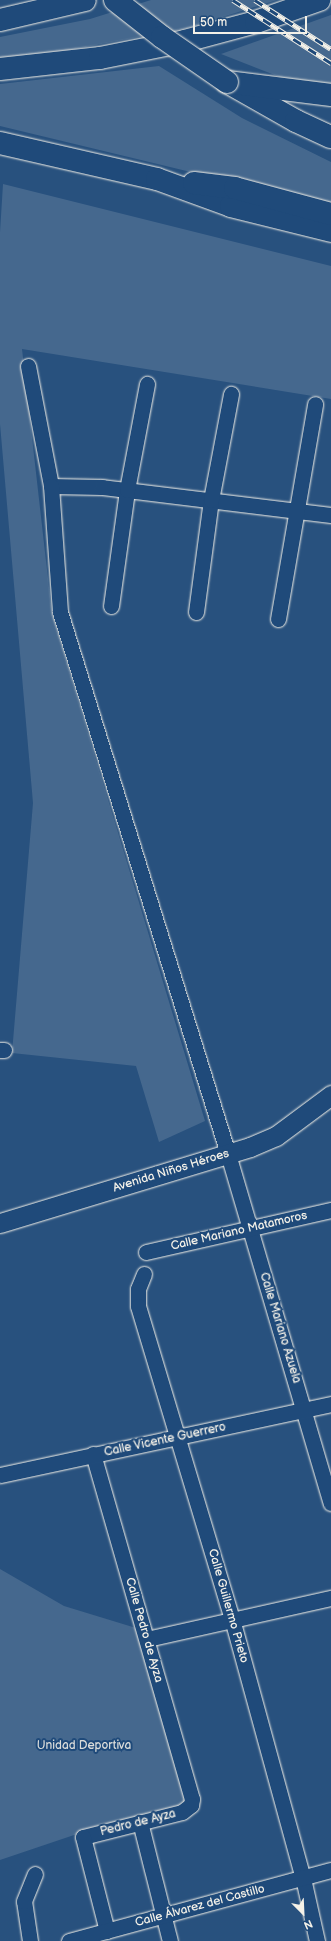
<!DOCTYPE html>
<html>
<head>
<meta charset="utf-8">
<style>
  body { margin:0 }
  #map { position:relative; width:331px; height:1941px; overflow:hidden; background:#28517e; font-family:"Balsamiq Sans",sans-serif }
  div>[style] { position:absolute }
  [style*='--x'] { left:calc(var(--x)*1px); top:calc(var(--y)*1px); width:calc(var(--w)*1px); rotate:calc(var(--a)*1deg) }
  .green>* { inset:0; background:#45688e }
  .roads { filter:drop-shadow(0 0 1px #f4f1e8) drop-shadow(0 0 1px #f4f1e8) }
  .minor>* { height:15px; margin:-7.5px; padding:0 7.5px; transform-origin:7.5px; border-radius:7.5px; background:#1f4a7a }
  .tertiary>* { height:19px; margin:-9.5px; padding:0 9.5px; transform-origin:9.5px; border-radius:9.5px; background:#1f4a7a }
  .primary>* { height:22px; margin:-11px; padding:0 11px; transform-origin:11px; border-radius:11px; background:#1f4a7a }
  .motorway>* { height:22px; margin:-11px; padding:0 11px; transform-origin:11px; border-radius:11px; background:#1f4a7a }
  .rail>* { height:4.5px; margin-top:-2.25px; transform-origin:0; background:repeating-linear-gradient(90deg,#1f4a7a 0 9px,#f4f1e8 0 18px); box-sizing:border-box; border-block:1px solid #f4f1e8 }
  .bridges { filter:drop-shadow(0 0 1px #f4f1e8) drop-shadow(0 0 1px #f4f1e8) }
  .primary-bridge>* { height:22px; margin:-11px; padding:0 11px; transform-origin:11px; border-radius:11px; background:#1f4a7a }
  span { translate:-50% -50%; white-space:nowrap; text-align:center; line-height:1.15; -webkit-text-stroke:4px #1f4a7a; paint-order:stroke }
  .street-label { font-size:12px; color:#f4f1e8 }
  .park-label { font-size:12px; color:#dadcda }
  .north { position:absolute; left:283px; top:1893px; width:40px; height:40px; -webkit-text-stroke:3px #1f4a7a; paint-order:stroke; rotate:156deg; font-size:11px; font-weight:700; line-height:16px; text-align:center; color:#f4f1e8 }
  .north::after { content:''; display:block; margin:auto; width:14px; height:18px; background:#f4f1e8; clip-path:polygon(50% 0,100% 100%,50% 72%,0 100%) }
  .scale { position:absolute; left:193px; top:16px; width:114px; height:18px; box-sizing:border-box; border:2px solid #f4f1e8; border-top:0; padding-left:5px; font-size:12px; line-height:14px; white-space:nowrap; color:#f4f1e8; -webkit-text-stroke:3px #1f4a7a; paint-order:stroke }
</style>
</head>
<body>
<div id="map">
  <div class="green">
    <i style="clip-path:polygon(151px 0,277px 0,187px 28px,48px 54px,0 59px,0 37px,90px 19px)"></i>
    <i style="clip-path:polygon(331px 15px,331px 84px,285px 79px,221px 54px)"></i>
    <i style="clip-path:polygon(159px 66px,242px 118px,331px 162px,331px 206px,0 126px,0 84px)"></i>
    <i style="clip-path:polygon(3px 184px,331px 266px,331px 399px,22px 349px,52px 614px,205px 1121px,159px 1142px,136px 1066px,12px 1053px,33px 803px,0 424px,0 232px)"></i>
    <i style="clip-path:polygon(0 1569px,64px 1606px,136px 1628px,189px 1803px,80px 1833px,0 1860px)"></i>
  </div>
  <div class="roads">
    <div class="minor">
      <i style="--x:28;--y:366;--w:122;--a:79.1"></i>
      <i style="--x:51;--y:486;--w:51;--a:1.1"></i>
      <i style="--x:102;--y:487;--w:231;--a:7"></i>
      <i style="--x:51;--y:486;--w:126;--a:85.9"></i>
      <i style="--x:60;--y:612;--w:567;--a:72.78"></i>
      <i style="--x:228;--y:1154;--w:364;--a:73.6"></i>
      <i style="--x:111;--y:606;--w:117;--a:-82.1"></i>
      <i style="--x:127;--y:490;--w:108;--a:-79.3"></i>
      <i style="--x:196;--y:612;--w:113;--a:-82.4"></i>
      <i style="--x:211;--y:500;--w:108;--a:-79.3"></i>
      <i style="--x:278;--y:619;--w:218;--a:-80.2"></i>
      <i style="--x:0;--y:1050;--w:4;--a:0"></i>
      <i style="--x:146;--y:1252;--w:190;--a:-12.8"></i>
      <i style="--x:144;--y:1274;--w:16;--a:112"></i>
      <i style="--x:138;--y:1289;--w:17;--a:90"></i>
      <i style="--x:138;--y:1306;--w:327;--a:73.3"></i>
      <i style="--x:232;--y:1619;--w:269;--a:74.7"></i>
      <i style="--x:303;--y:1878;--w:65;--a:77.5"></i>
      <i style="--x:93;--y:1454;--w:359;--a:74"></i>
      <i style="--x:192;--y:1799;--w:6;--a:99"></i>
      <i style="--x:191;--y:1805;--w:11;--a:142"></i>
      <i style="--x:182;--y:1812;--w:102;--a:165.8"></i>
      <i style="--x:83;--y:1837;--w:97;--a:75.7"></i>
      <i style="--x:0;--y:1475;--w:339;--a:-12.1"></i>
      <i style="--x:147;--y:1639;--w:189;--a:-12.6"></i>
      <i style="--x:140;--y:1822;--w:123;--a:75.9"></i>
      <i style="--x:30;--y:1941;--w:40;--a:-98.5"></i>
      <i style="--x:24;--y:1901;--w:29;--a:-68"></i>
      <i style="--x:69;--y:1941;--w:271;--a:-15.2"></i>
    </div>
    <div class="tertiary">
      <i style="--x:0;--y:1223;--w:261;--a:-16.9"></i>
      <i style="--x:250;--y:1147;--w:28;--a:-23"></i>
      <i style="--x:276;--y:1136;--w:69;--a:-36.7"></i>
    </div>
    <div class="primary">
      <i style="--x:227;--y:82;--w:79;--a:29.5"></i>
      <i style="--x:296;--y:121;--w:38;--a:25"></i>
    </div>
    <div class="motorway">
      <i style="--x:0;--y:20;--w:87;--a:-13.2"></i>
      <i style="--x:0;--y:69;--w:101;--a:-6.3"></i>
      <i style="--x:100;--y:58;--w:87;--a:-11.3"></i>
      <i style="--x:185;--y:41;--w:73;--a:-15"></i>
      <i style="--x:256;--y:22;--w:67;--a:-19.2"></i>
      <i style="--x:227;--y:82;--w:105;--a:7.1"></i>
      <i style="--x:0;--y:143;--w:161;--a:12.9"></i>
      <i style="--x:157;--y:179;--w:79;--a:20"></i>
      <i style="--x:231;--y:206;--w:103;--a:14"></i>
      <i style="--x:194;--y:183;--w:41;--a:7"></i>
      <i style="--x:235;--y:188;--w:99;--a:15.2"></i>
    </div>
  </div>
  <div class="rail">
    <i style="--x:233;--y:0;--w:117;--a:32.7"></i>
    <i style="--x:255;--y:0;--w:90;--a:32.8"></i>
  </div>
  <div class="bridges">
    <div class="primary-bridge">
      <i style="--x:115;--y:0;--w:60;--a:38.2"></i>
      <i style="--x:162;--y:37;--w:79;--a:34.7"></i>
    </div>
  </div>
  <div class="street-label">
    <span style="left:171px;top:1171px;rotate:-17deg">Avenida Niños Héroes</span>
    <span style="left:239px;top:1231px;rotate:-13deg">Calle Mariano Matamoros</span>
    <span style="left:280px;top:1328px;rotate:73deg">Calle Mariano Azuela</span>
    <span style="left:165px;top:1440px;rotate:-12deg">Calle Vicente Guerrero</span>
    <span style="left:228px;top:1606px;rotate:74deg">Calle Guillermo Prieto</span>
    <span style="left:144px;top:1630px;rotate:74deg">Calle Pedro de Ayza</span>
    <span style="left:138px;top:1823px;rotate:-14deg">Pedro de Ayza</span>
    <span style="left:200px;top:1906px;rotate:-15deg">Calle Álvarez del Castillo</span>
  </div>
  <div class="park-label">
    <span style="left:84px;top:1746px">Unidad Deportiva</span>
  </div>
  <div class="north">N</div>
  <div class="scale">50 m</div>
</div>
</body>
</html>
